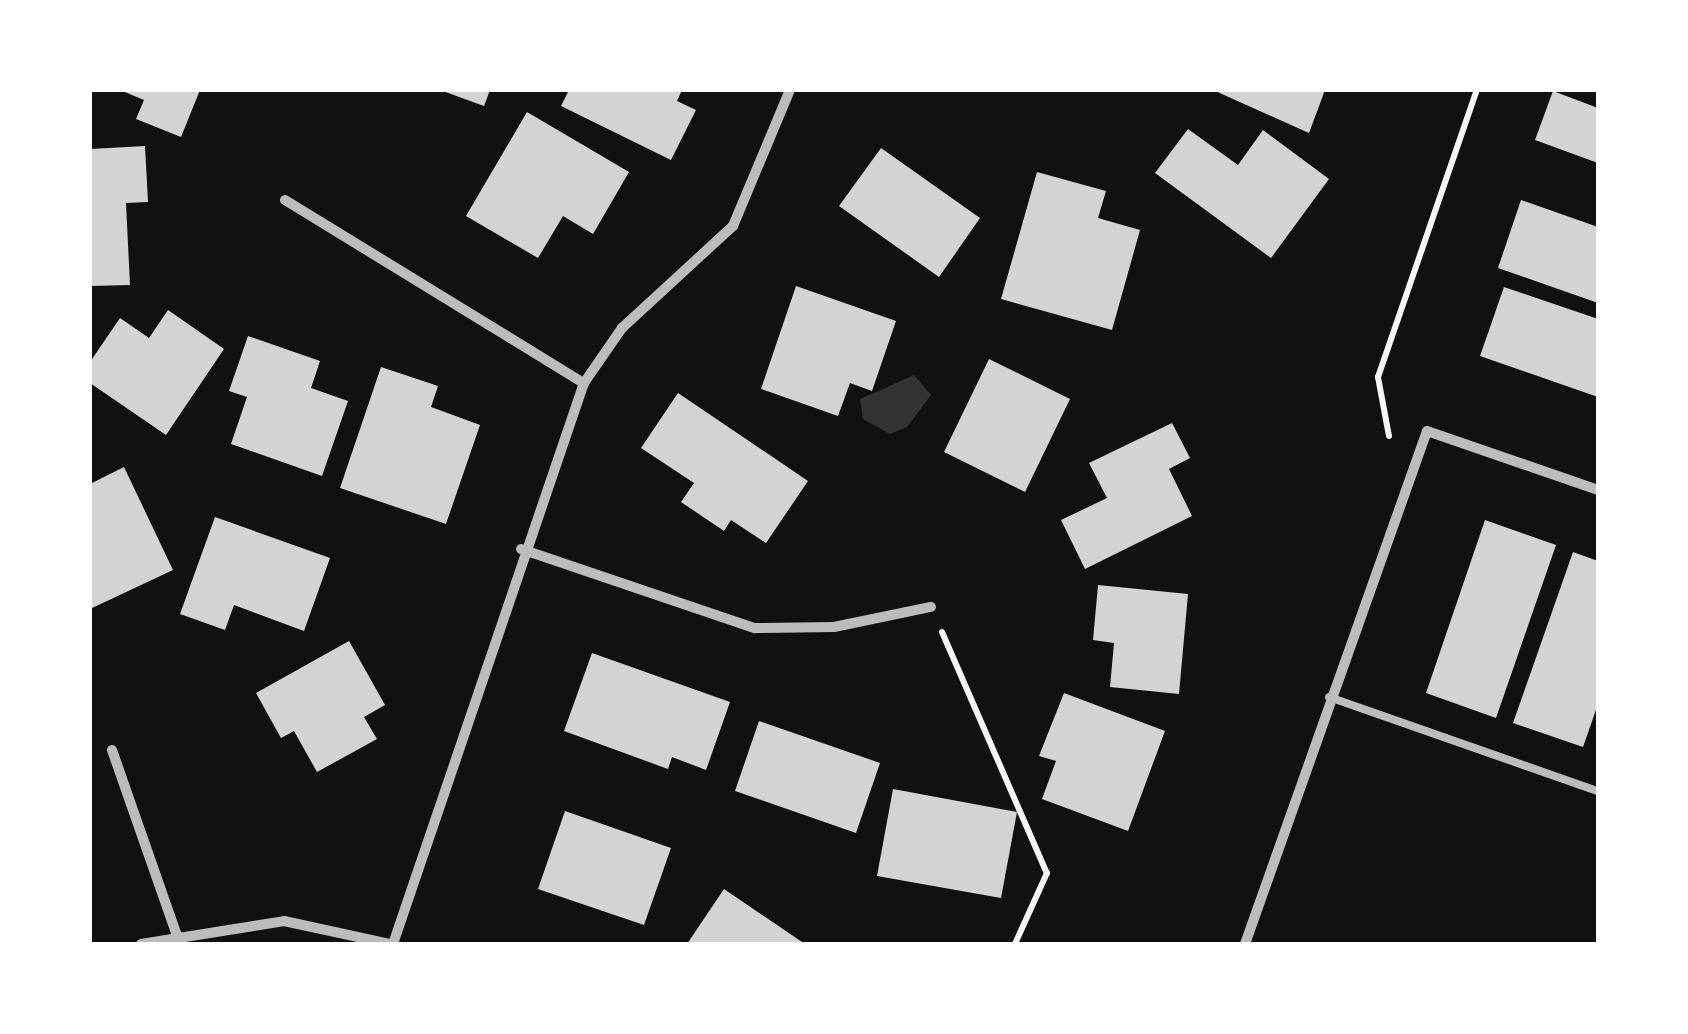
<!DOCTYPE html>
<html>
<head>
<meta charset="utf-8">
<style>
  body { margin:0 }
  #map { position:relative; width:1688px; height:1034px; overflow:hidden; background:#111; font-family:"Source Sans 3",sans-serif }
  div>[style] { position:absolute }
  [style*='--x'] { left:calc(var(--x)*1px); top:calc(var(--y)*1px); width:calc(var(--w)*1px); rotate:calc(var(--a)*1deg) }
  .water>* { inset:0; background:#333 }
  .building>* { inset:0; background:#d3d3d3 }
  .path>* { height:6px; margin:-3px; padding:0 3px; transform-origin:3px; border-radius:3px; background:#f5f5f5 }
  .service>* { height:8px; margin:-4px; padding:0 4px; transform-origin:4px; border-radius:4px; background:#bcbcbc }
  .minor>* { height:10px; margin:-5px; padding:0 5px; transform-origin:5px; border-radius:5px; background:#bcbcbc }
  span { translate:-50% -50%; white-space:nowrap; text-align:center; line-height:1.15; -webkit-text-stroke:8px #fff; paint-order:stroke }
  .frame { position:absolute; inset:0; border:92px solid #fff; pointer-events:none }
</style>
</head>
<body>
<div id="map">
  <div class="water">
    <i style="clip-path:polygon(914px 375px,931px 395px,907px 427px,890px 434px,863px 419px,860px 399px)"></i>
  </div>
  <div class="building">
    <i style="clip-path:polygon(120px 90px,200px 90px,181px 137px,136px 119px,144px 100px)"></i>
    <i style="clip-path:polygon(440px 90px,490px 90px,484px 106px)"></i>
    <i style="clip-path:polygon(569px 90px,682px 90px,677px 101px,696px 110px,671px 160px,561px 106px)"></i>
    <i style="clip-path:polygon(1213px 90px,1325px 90px,1309px 133px)"></i>
    <i style="clip-path:polygon(1553px 91px,1598px 108px,1598px 163px,1535px 140px)"></i>
    <i style="clip-path:polygon(527px 112px,629px 172px,593px 234px,563px 216px,538px 258px,466px 216px)"></i>
    <i style="clip-path:polygon(1188px 129px,1238px 165px,1263px 130px,1329px 179px,1271px 258px,1155px 173px)"></i>
    <i style="clip-path:polygon(145px 146px,148px 202px,126px 203px,130px 285px,90px 286px,90px 149px)"></i>
    <i style="clip-path:polygon(881px 148px,980px 218px,939px 277px,839px 206px)"></i>
    <i style="clip-path:polygon(1037px 172px,1106px 191px,1098px 218px,1140px 230px,1112px 330px,1001px 299px)"></i>
    <i style="clip-path:polygon(1521px 200px,1598px 227px,1598px 303px,1498px 268px)"></i>
    <i style="clip-path:polygon(796px 286px,896px 321px,872px 391px,850px 383px,838px 416px,761px 389px)"></i>
    <i style="clip-path:polygon(1504px 287px,1598px 319px,1598px 397px,1480px 356px)"></i>
    <i style="clip-path:polygon(168px 310px,224px 349px,166px 435px,90px 383px,90px 362px,120px 318px,149px 338px)"></i>
    <i style="clip-path:polygon(248px 336px,320px 361px,311px 388px,348px 401px,322px 476px,231px 444px,247px 397px,229px 391px)"></i>
    <i style="clip-path:polygon(989px 359px,1070px 399px,1025px 492px,944px 452px)"></i>
    <i style="clip-path:polygon(381px 367px,438px 386px,431px 407px,480px 425px,446px 524px,340px 488px)"></i>
    <i style="clip-path:polygon(678px 393px,808px 481px,766px 543px,731px 520px,724px 531px,681px 502px,694px 483px,641px 448px)"></i>
    <i style="clip-path:polygon(1172px 423px,1190px 458px,1169px 469px,1192px 516px,1085px 569px,1061px 520px,1107px 498px,1089px 463px)"></i>
    <i style="clip-path:polygon(124px 467px,173px 570px,90px 609px,90px 484px)"></i>
    <i style="clip-path:polygon(215px 517px,330px 558px,304px 631px,234px 605px,225px 630px,180px 614px)"></i>
    <i style="clip-path:polygon(1485px 520px,1556px 545px,1496px 718px,1426px 693px)"></i>
    <i style="clip-path:polygon(1573px 552px,1598px 561px,1598px 704px,1583px 747px,1513px 723px)"></i>
    <i style="clip-path:polygon(1098px 585px,1188px 594px,1179px 694px,1110px 687px,1114px 643px,1093px 640px)"></i>
    <i style="clip-path:polygon(349px 641px,385px 705px,364px 717px,377px 739px,317px 772px,294px 731px,281px 738px,256px 693px)"></i>
    <i style="clip-path:polygon(592px 653px,730px 702px,706px 770px,672px 757px,668px 769px,564px 731px)"></i>
    <i style="clip-path:polygon(1064px 693px,1165px 731px,1128px 831px,1042px 799px,1056px 761px,1039px 756px)"></i>
    <i style="clip-path:polygon(759px 721px,880px 763px,856px 833px,735px 791px)"></i>
    <i style="clip-path:polygon(893px 789px,1017px 812px,1001px 898px,877px 876px)"></i>
    <i style="clip-path:polygon(565px 811px,671px 848px,644px 925px,538px 889px)"></i>
    <i style="clip-path:polygon(724px 889px,805px 944px,687px 944px)"></i>
  </div>
  <div class="path">
    <i style="--x:1389;--y:436;--w:60;--a:-100.6"></i>
    <i style="--x:1378;--y:377;--w:304;--a:-71"></i>
    <i style="--x:942;--y:632;--w:263;--a:66.5"></i>
    <i style="--x:1047;--y:873;--w:78;--a:114.3"></i>
  </div>
  <div class="service">
    <i style="--x:1329;--y:697;--w:285;--a:19.3"></i>
  </div>
  <div class="minor">
    <i style="--x:285;--y:200;--w:351;--a:31.5"></i>
    <i style="--x:521;--y:549;--w:247;--a:18.7"></i>
    <i style="--x:755;--y:628;--w:79;--a:-0.7"></i>
    <i style="--x:834;--y:627;--w:99;--a:-11.7"></i>
    <i style="--x:112;--y:750;--w:194;--a:70.7"></i>
    <i style="--x:141;--y:944;--w:145;--a:-9.1"></i>
    <i style="--x:284;--y:921;--w:108;--a:12.2"></i>
    <i style="--x:393;--y:944;--w:593;--a:-71.2"></i>
    <i style="--x:584;--y:383;--w:67;--a:-55.4"></i>
    <i style="--x:622;--y:328;--w:151;--a:-42.6"></i>
    <i style="--x:733;--y:226;--w:147;--a:-67.3"></i>
    <i style="--x:1245;--y:944;--w:544;--a:-70.47"></i>
    <i style="--x:1427;--y:431;--w:181;--a:19"></i>
  </div>
  <div class="frame"></div>
</div>
</body>
</html>
